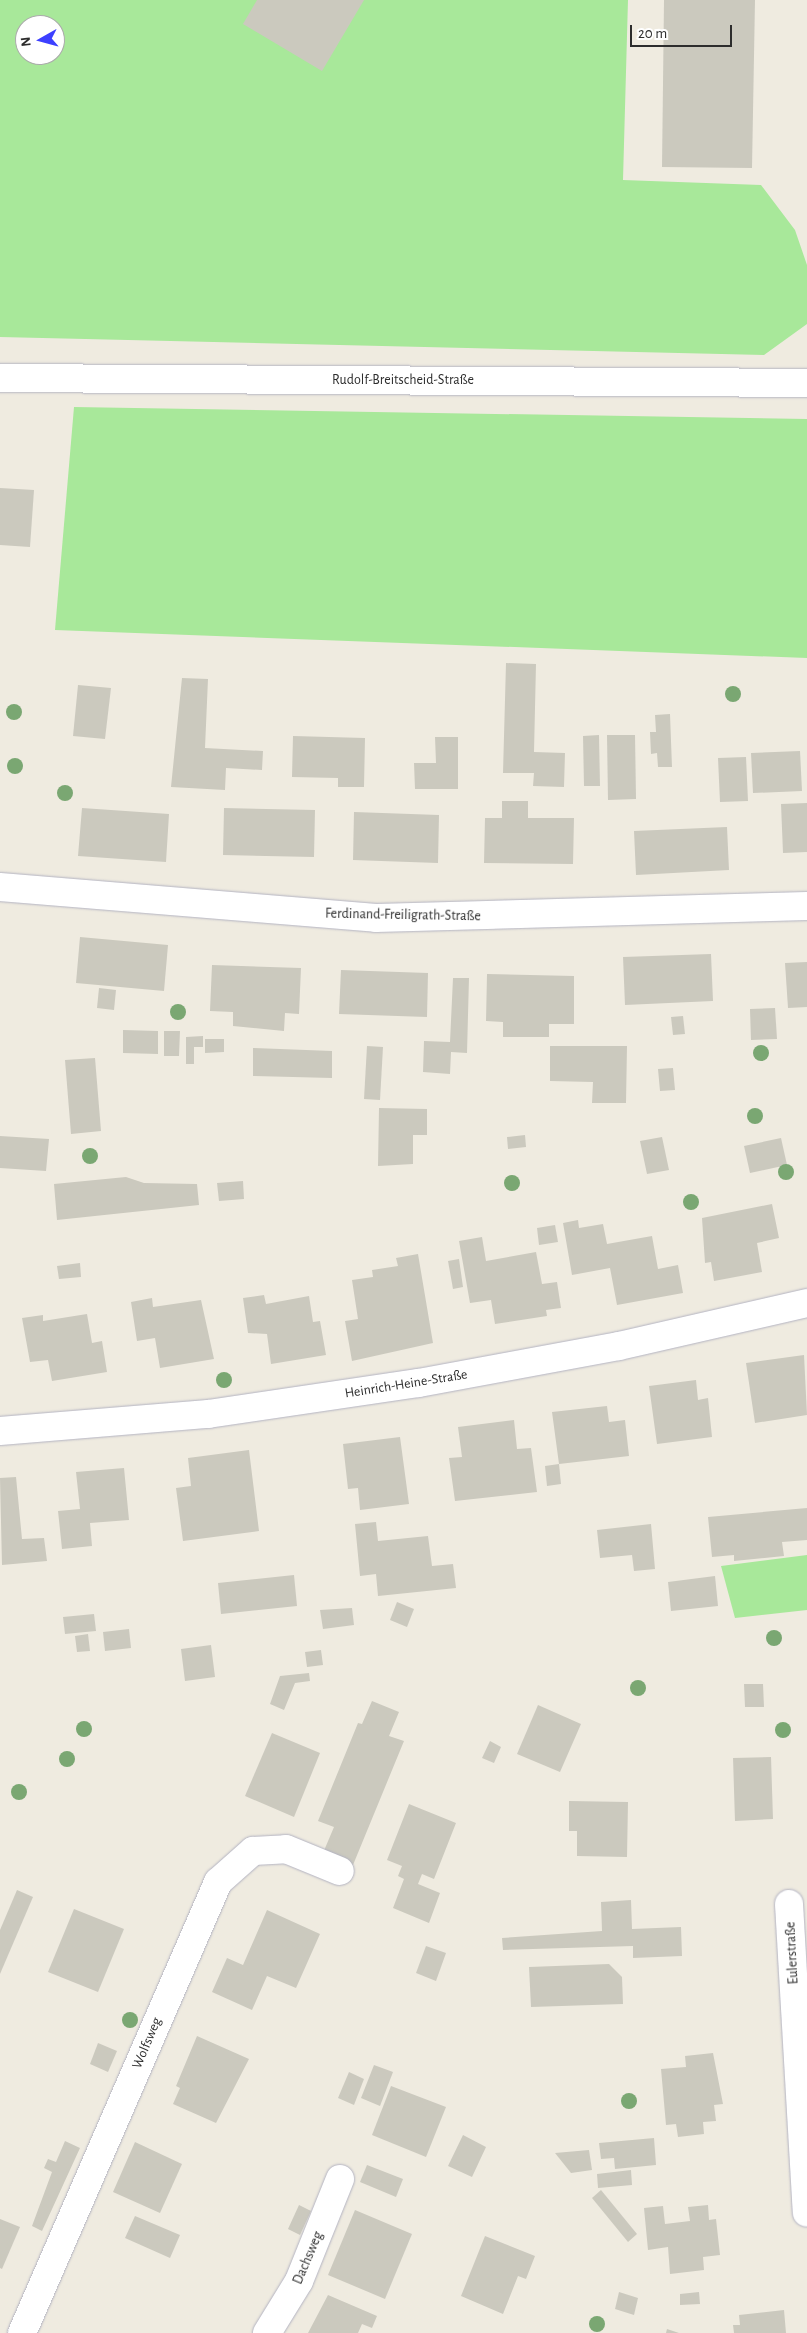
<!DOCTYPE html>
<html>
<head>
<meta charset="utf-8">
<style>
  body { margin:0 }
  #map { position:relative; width:807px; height:2333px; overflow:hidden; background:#efebe0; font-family:"Alegreya Sans",sans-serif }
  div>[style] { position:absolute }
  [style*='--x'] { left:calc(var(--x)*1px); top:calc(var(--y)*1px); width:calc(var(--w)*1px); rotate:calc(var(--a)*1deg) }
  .green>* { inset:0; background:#a8e89a }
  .building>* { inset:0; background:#cbc9be }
  .roads { filter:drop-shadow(0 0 1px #b3b3c1) drop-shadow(0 0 1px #b3b3c1) }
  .minor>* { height:28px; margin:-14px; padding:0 14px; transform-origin:14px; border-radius:14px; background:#fff }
  .tertiary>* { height:28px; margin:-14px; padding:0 14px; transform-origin:14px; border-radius:14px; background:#fff }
  .trees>* { width:16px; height:16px; margin:-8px; border-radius:50%; background:#7aa772 }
  span { translate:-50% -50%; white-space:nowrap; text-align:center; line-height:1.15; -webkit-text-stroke:5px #fff; paint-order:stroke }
  .street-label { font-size:14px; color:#2d2d2d }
  .north { position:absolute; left:15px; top:15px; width:50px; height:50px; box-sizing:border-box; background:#fff; border:1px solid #ababab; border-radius:50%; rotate:263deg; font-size:14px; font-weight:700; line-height:20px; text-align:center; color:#2d2d2d }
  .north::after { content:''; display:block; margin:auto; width:18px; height:22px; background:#3d40ff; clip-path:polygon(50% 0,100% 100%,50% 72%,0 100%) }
  .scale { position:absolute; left:630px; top:25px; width:102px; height:22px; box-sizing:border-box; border:2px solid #2d2d2d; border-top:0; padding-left:6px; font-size:15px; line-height:18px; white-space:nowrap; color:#2d2d2d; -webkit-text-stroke:4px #fff; paint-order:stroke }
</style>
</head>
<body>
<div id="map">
  <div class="green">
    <i style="clip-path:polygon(evenodd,0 0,628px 0,623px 180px,761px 185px,795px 230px,807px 265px,807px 324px,764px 355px,0 337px,0 0,25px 25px,55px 25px,55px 55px,25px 55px,25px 25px)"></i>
    <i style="clip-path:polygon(74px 407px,807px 419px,807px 658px,55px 630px)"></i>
    <i style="clip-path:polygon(807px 1555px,807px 1610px,735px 1618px,721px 1566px)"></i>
  </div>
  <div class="building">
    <i style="clip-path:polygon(257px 0,364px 0,322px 71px,243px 24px)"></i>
    <i style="clip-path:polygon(664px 0,755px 0,752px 168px,662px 167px)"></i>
    <i style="clip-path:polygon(0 488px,34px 490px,30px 547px,0 545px)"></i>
    <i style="clip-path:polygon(506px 663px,536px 664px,534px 752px,565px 753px,564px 787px,533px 786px,534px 773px,503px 773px)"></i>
    <i style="clip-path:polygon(182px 678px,208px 679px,205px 748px,263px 751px,262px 770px,226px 768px,225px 790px,171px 787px)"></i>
    <i style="clip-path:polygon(78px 685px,111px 688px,105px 739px,73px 736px)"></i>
    <i style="clip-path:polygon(670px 714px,672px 767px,658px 767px,657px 753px,651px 754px,650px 732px,656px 732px,655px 715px)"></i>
    <i style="clip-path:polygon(599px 735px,600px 786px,584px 786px,583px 736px)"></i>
    <i style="clip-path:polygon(607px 735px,635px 735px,636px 799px,608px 800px)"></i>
    <i style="clip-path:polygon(293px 736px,365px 738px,364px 787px,338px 787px,338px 778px,292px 777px)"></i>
    <i style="clip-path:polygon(435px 737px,458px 737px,458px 789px,415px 789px,414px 763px,436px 763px)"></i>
    <i style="clip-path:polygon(800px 751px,802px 791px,753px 793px,751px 753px)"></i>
    <i style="clip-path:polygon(746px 757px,748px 801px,720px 802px,718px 758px)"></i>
    <i style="clip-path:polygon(502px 801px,528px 801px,528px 818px,574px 818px,573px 864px,484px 863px,485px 818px,502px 818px)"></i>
    <i style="clip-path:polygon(807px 803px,807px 852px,783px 853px,781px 804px)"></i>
    <i style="clip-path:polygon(82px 808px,169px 814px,166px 862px,78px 856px)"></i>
    <i style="clip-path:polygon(224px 808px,315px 810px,314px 857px,223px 855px)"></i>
    <i style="clip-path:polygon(354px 812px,439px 815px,438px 863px,353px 860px)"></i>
    <i style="clip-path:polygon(727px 827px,729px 870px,636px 875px,634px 831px)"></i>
    <i style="clip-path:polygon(80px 937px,168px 945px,164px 991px,76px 983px)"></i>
    <i style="clip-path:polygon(711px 954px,713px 1001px,625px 1005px,623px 957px)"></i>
    <i style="clip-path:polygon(807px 962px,807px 1007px,788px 1008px,785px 963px)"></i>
    <i style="clip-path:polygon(212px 965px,301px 968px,299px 1014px,285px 1013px,284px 1031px,233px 1026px,233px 1012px,210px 1011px)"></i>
    <i style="clip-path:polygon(341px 970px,428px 973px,427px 1017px,339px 1014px)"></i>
    <i style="clip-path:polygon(487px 974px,574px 976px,574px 1024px,549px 1024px,549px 1037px,503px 1037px,503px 1022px,486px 1021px)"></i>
    <i style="clip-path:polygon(453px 978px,469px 978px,467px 1053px,451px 1052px,450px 1074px,423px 1072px,424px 1041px,450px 1042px)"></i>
    <i style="clip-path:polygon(99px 988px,116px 990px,114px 1010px,97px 1008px)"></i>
    <i style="clip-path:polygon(775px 1008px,777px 1039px,751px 1040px,750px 1009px)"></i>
    <i style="clip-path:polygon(683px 1016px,685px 1034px,673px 1035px,671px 1017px)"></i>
    <i style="clip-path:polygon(123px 1030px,158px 1031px,158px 1054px,123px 1053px)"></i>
    <i style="clip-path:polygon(164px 1031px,180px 1031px,179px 1056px,164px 1056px)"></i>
    <i style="clip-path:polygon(203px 1036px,203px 1047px,194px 1047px,194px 1064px,186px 1064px,186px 1037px)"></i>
    <i style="clip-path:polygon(205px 1039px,224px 1039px,224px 1052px,205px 1053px)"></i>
    <i style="clip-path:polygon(367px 1046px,383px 1047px,380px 1100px,364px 1099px)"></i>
    <i style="clip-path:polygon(550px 1046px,627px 1046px,626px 1103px,592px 1103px,593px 1082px,550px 1081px)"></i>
    <i style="clip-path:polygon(253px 1048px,332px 1051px,332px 1078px,253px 1076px)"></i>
    <i style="clip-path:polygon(95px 1058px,101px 1131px,71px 1134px,65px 1060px)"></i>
    <i style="clip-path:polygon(673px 1068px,675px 1090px,660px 1091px,658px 1069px)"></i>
    <i style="clip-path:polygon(379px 1108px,427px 1109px,427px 1135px,413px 1135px,413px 1164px,378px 1166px)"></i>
    <i style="clip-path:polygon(525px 1135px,526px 1147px,508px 1149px,507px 1137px)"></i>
    <i style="clip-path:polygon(0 1136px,49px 1139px,46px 1171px,0 1168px)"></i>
    <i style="clip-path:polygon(662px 1137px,669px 1170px,647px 1174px,640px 1141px)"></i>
    <i style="clip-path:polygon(781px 1138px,787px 1165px,750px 1173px,744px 1146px)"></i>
    <i style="clip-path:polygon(126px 1177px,144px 1183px,197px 1184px,199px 1205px,57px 1220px,54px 1184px)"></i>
    <i style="clip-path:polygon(243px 1181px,244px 1199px,219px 1201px,217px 1183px)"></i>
    <i style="clip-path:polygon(772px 1204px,779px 1238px,757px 1243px,762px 1272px,714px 1281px,711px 1262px,705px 1263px,702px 1218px)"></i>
    <i style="clip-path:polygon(578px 1220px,579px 1228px,603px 1224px,607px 1244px,652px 1236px,658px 1269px,678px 1265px,683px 1293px,617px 1305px,610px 1268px,572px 1275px,563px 1223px)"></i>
    <i style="clip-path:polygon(555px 1225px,558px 1242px,539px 1245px,537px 1228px)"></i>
    <i style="clip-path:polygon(482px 1237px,486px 1261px,536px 1252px,542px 1284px,557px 1282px,561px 1308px,546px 1310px,547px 1316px,495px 1324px,491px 1300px,470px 1303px,459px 1241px)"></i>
    <i style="clip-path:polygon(418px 1254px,433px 1343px,352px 1361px,345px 1321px,358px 1319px,352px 1280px,373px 1277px,372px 1270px,398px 1266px,396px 1258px)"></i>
    <i style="clip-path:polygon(459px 1259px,463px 1287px,453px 1289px,448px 1261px)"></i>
    <i style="clip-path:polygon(80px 1263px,81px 1277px,59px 1279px,57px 1266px)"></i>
    <i style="clip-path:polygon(264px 1295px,266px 1304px,309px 1296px,313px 1322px,320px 1321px,326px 1355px,271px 1364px,267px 1334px,248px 1333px,243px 1298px)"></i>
    <i style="clip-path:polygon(152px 1298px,153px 1307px,201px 1300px,214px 1359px,160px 1368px,155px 1338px,137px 1341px,131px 1302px)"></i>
    <i style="clip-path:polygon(87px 1314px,92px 1343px,102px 1341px,107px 1372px,52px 1381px,48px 1360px,30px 1362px,22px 1318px,43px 1315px,43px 1321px)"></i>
    <i style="clip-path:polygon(804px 1355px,807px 1415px,755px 1423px,746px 1363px)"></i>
    <i style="clip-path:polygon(696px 1380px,698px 1400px,708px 1398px,712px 1437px,657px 1444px,649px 1386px)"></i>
    <i style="clip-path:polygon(607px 1406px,609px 1422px,625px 1420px,629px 1456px,559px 1464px,552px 1412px)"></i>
    <i style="clip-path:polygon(514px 1420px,517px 1449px,531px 1448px,537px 1492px,455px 1501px,449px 1458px,462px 1457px,458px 1427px)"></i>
    <i style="clip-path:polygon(400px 1437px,409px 1504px,360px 1510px,358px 1488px,348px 1489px,343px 1444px)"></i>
    <i style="clip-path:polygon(249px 1450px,259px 1531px,183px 1541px,176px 1488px,191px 1486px,188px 1458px)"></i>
    <i style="clip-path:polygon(559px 1464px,561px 1484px,547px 1486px,545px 1466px)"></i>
    <i style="clip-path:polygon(124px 1468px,129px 1520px,90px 1523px,92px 1546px,62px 1549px,58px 1511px,80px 1509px,76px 1472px)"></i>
    <i style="clip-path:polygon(16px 1477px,22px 1539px,44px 1538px,47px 1561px,2px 1565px,0 1478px)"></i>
    <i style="clip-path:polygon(807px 1508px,807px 1540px,782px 1542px,784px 1556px,734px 1561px,734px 1555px,712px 1557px,708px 1517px)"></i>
    <i style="clip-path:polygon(376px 1522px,378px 1541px,428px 1536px,432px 1566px,453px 1564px,456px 1588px,378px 1596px,376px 1574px,360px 1576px,355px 1524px)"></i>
    <i style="clip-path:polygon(651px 1524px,655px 1569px,634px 1571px,632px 1555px,600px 1558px,597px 1530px)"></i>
    <i style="clip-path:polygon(294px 1575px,297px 1606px,221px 1614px,218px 1583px)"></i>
    <i style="clip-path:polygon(715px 1576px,718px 1606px,671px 1611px,668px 1582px)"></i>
    <i style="clip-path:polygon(397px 1602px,414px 1609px,407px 1627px,390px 1620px)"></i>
    <i style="clip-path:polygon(352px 1608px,354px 1625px,323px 1629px,320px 1610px)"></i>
    <i style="clip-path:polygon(94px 1614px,96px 1631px,65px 1634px,63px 1617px)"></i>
    <i style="clip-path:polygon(129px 1629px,131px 1648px,105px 1651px,103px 1632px)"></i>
    <i style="clip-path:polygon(88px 1634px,90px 1651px,77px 1652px,75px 1636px)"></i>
    <i style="clip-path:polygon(211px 1645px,215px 1677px,185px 1681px,181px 1649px)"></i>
    <i style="clip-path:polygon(321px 1650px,323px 1665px,307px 1667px,305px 1652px)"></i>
    <i style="clip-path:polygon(309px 1673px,310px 1681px,295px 1683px,284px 1710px,270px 1704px,280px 1676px)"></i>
    <i style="clip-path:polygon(744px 1684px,763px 1684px,764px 1707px,745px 1707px)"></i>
    <i style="clip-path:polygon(372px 1701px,399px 1712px,389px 1736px,404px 1741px,353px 1865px,323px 1853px,334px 1827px,318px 1821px,358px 1723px,362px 1724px)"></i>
    <i style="clip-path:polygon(538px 1705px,581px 1724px,560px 1772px,517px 1754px)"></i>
    <i style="clip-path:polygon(272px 1733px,320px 1753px,294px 1817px,245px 1796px)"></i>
    <i style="clip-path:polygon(490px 1741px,501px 1747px,494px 1763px,482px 1758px)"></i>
    <i style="clip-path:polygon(771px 1757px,773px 1819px,735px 1821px,733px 1758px)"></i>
    <i style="clip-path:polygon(569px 1801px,628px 1802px,627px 1857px,577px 1856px,577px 1831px,569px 1831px)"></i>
    <i style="clip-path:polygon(409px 1804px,456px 1823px,434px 1879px,422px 1874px,418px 1884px,440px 1893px,429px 1923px,393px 1908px,404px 1879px,398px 1876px,402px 1866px,387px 1860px)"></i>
    <i style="clip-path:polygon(17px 1890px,33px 1897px,0 1974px,0 1930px)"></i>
    <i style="clip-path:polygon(631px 1900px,632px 1929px,681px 1927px,682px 1956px,633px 1958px,633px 1946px,503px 1950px,502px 1938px,602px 1931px,601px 1902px)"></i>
    <i style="clip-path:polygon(74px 1909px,124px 1929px,98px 1992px,48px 1972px)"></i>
    <i style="clip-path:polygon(267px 1910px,320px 1934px,296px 1988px,267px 1976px,252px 2010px,212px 1992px,227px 1958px,243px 1965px)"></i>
    <i style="clip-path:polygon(426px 1946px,446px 1953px,436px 1981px,416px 1973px)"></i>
    <i style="clip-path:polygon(609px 1964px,622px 1977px,623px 2004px,531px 2007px,529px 1967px)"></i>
    <i style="clip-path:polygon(197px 2036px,249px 2059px,216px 2123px,173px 2104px,180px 2088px,176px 2086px)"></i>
    <i style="clip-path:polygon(98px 2043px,117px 2051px,108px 2072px,90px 2064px)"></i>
    <i style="clip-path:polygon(713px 2053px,723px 2104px,714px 2105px,716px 2121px,703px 2122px,704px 2134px,678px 2137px,676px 2124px,666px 2125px,661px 2069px,686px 2067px,685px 2056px)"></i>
    <i style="clip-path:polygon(374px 2065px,393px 2072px,380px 2106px,361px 2098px)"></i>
    <i style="clip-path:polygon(349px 2072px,364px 2079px,354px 2105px,338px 2098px)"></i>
    <i style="clip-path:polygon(391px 2086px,446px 2107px,426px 2157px,372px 2135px)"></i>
    <i style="clip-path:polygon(463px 2135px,486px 2147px,472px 2177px,448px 2166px)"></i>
    <i style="clip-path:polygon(654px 2138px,656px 2165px,615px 2169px,614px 2158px,601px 2159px,599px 2143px)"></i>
    <i style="clip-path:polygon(65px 2141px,80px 2148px,42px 2231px,32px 2226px,52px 2172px,44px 2168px,48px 2159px,56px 2162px)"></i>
    <i style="clip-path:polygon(135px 2142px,182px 2164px,160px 2213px,113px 2192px)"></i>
    <i style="clip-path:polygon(589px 2150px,592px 2170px,571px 2173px,555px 2153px)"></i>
    <i style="clip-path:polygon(367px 2165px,403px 2179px,396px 2197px,360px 2182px)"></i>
    <i style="clip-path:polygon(631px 2170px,632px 2185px,598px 2188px,597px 2174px)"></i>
    <i style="clip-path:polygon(601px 2190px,637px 2234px,628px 2242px,592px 2198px)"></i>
    <i style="clip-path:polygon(299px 2205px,311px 2211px,300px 2235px,288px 2229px)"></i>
    <i style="clip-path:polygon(708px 2205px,709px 2220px,716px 2219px,720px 2255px,703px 2257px,704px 2270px,670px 2274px,668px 2247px,648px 2250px,644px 2208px,663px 2206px,665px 2224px,690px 2221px,688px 2207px)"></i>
    <i style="clip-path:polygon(355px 2210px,412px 2234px,385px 2299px,328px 2275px)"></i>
    <i style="clip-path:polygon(135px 2216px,180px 2235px,170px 2258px,125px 2238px)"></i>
    <i style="clip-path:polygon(0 2219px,20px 2227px,2px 2269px,0 2268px)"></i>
    <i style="clip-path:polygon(485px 2236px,535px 2256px,526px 2279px,518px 2276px,503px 2314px,461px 2296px)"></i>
    <i style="clip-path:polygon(619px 2292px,638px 2298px,634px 2315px,615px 2309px)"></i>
    <i style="clip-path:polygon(699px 2292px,700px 2304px,680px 2305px,680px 2294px)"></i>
    <i style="clip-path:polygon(328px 2295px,377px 2316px,372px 2328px,362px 2324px,358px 2333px,308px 2333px)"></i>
    <i style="clip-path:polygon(784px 2310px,786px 2333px,734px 2333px,733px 2325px,740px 2325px,739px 2315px)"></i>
    <i style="clip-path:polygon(667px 2329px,679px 2333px,666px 2333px)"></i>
  </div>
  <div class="roads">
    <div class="minor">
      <i style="--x:0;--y:887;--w:377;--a:4.7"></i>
      <i style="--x:376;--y:918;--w:431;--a:-1.6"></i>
      <i style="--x:0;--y:1431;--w:209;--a:-4.7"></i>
      <i style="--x:208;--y:1414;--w:213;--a:-8.4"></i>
      <i style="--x:419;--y:1383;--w:203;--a:-10.5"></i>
      <i style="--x:619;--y:1346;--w:193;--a:-12.9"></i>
      <i style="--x:789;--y:1904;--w:309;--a:86.7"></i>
      <i style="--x:22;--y:2333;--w:492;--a:-66.5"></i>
      <i style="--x:218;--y:1882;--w:47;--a:-41.5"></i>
      <i style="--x:253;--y:1851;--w:33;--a:-3"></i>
      <i style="--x:286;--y:1849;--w:58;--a:22.2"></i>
      <i style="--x:267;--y:2333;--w:61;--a:-58.4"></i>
      <i style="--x:299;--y:2281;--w:110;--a:-68.1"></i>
    </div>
    <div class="tertiary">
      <i style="--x:0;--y:378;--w:807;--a:0.35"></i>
    </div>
  </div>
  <div class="trees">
    <i style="left:733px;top:694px"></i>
    <i style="left:14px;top:712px"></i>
    <i style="left:15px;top:766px"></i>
    <i style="left:65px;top:793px"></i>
    <i style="left:178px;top:1012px"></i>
    <i style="left:761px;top:1053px"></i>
    <i style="left:755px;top:1116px"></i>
    <i style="left:90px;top:1156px"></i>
    <i style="left:786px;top:1172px"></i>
    <i style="left:512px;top:1183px"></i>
    <i style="left:691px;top:1202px"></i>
    <i style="left:224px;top:1380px"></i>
    <i style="left:774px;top:1638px"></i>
    <i style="left:638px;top:1688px"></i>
    <i style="left:84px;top:1729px"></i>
    <i style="left:783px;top:1730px"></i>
    <i style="left:67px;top:1759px"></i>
    <i style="left:19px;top:1792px"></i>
    <i style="left:130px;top:2020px"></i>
    <i style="left:629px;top:2101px"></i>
    <i style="left:597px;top:2324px"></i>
  </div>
  <div class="street-label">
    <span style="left:403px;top:380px">Rudolf-Breitscheid-Straße</span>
    <span style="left:403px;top:915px;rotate:1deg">Ferdinand-Freiligrath-Straße</span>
    <span style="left:406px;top:1384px;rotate:-9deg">Heinrich-Heine-Straße</span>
    <span style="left:792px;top:1953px;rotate:-93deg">Eulerstraße</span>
    <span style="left:147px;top:2043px;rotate:-67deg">Wolfsweg</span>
    <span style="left:308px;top:2258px;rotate:-67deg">Dachsweg</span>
  </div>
  <div class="north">N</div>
  <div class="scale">20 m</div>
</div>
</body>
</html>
